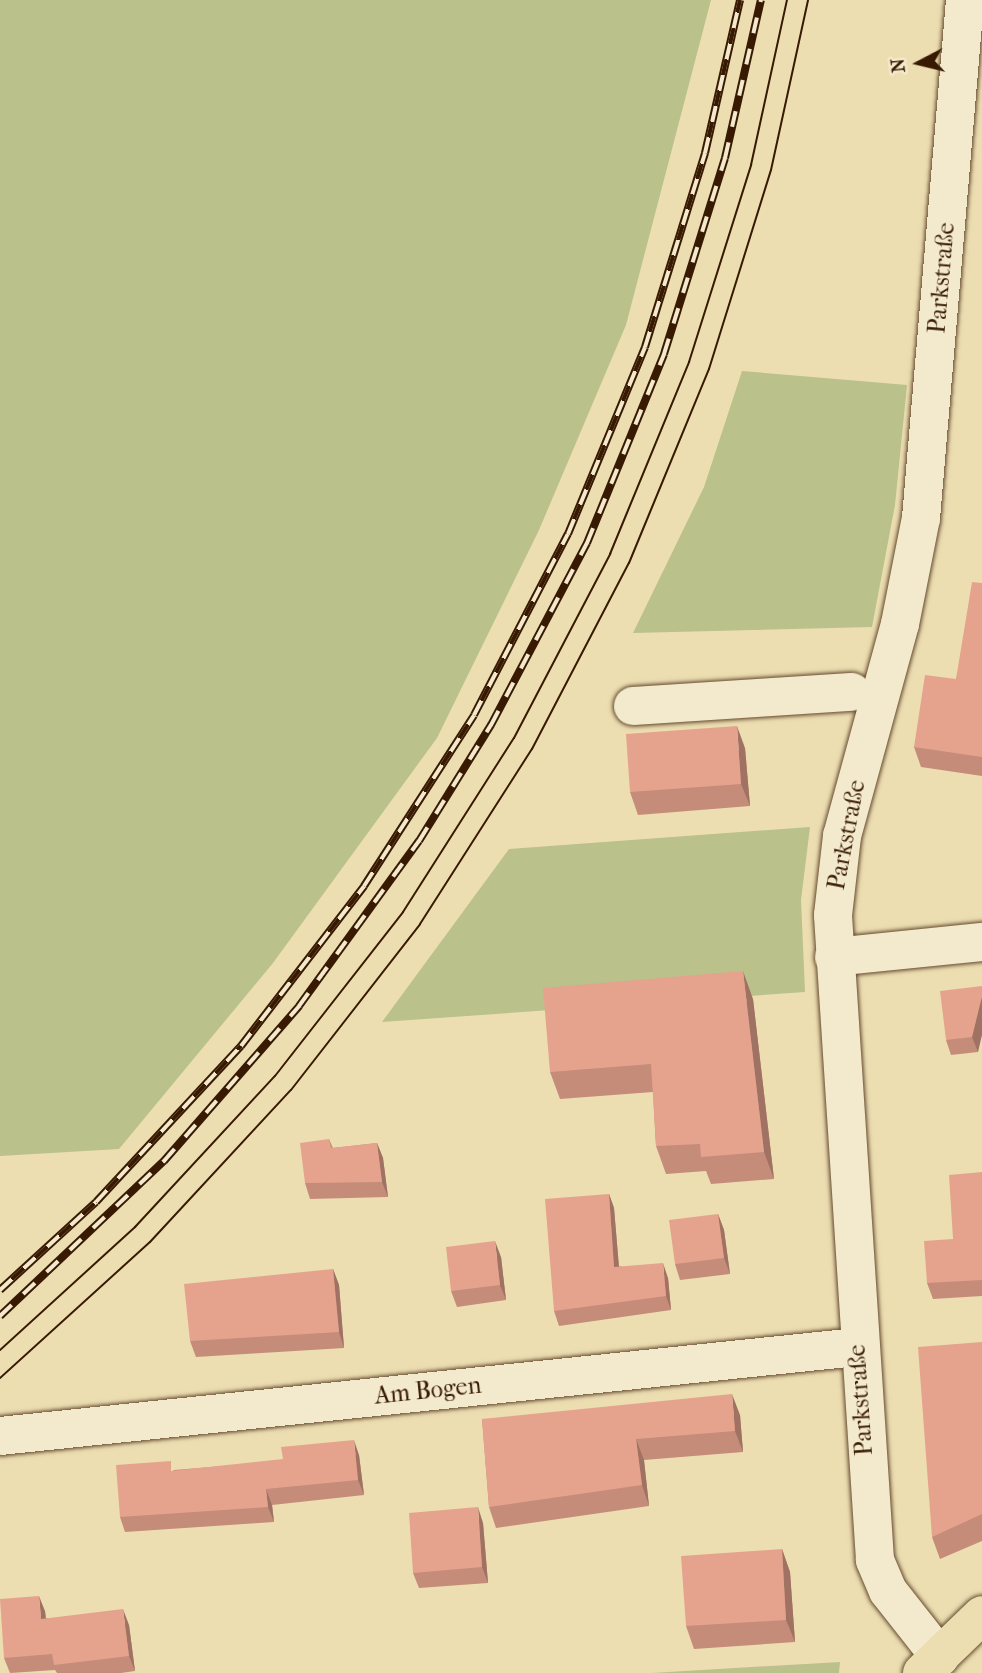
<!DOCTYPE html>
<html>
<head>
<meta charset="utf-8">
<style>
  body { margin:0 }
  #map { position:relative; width:982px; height:1673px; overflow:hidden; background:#eddeb2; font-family:"IM FELL French Canon",serif }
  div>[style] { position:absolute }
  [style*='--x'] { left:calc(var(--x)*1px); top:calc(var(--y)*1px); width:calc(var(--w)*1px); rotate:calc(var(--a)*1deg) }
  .green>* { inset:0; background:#bac18a }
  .roads { filter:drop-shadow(0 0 2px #654b2e) drop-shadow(0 0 2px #654b2e) }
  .minor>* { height:38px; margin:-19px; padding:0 19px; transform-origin:19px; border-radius:19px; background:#f3eacd }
  .major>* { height:38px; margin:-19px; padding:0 19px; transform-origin:19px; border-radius:19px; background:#eddeb2 }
  .tram>* { height:2px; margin:-1px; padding:0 1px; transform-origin:1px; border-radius:1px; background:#381a02 }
  .rail>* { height:8px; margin-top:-4px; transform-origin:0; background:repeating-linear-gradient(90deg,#f3eacd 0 16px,#381a02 0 32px); box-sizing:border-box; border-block:2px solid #381a02 }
  .wall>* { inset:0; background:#c58c7a }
  .shaded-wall>* { inset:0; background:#a07263 }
  .building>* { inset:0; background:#e5a38e }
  span { translate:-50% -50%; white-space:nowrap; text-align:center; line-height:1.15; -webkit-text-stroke:5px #f3eacd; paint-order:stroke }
  .street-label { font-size:24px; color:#381a02 }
  .north { position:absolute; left:884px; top:28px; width:70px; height:70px; -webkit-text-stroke:5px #f3eacd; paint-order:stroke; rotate:263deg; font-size:19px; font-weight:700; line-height:28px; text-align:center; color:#381a02 }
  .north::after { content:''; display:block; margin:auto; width:24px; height:32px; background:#381a02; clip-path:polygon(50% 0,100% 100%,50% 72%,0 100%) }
</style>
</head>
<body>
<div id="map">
  <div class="green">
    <i style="clip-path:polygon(0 0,711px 0,626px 325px,539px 530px,437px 738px,273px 963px,119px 1149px,0 1156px)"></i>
    <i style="clip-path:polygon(742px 371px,907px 385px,895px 505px,872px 627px,633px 633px,704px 487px)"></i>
    <i style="clip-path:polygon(810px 827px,801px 900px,805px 992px,382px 1022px,509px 849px)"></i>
    <i style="clip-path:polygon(840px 1662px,839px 1673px,652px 1673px,735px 1668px)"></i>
  </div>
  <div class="roads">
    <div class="minor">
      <i style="--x:633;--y:706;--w:219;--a:-3.7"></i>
      <i style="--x:834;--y:957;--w:149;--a:-5.8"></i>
      <i style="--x:0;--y:1436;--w:862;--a:-5.93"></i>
      <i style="--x:940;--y:1657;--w:84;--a:-128.2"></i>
      <i style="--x:888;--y:1591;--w:34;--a:-113"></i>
      <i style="--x:875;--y:1560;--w:646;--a:-93.73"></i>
      <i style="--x:833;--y:915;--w:80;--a:-83.5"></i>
      <i style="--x:842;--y:836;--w:220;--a:-74.7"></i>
      <i style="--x:900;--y:624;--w:108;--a:-78.8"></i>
      <i style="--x:921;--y:518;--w:520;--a:-85.14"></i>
    </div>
    <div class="major">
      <i style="--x:922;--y:1673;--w:83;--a:-44"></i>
    </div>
  </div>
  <div class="tram">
    <i style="--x:0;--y:1350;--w:183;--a:-42.3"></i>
    <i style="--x:135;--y:1227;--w:206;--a:-47.2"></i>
    <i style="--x:275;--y:1076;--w:208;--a:-52"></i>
    <i style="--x:403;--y:912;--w:206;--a:-57.5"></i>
    <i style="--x:514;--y:738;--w:208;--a:-62.4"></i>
    <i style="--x:610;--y:554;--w:208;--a:-67.6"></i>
    <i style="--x:689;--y:362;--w:207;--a:-72.5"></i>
    <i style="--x:751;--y:165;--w:169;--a:-77.7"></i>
    <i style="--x:0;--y:1378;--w:202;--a:-42.2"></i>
    <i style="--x:150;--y:1242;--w:207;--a:-47.2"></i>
    <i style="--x:291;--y:1090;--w:210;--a:-52.1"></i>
    <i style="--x:420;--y:924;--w:208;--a:-57.4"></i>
    <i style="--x:532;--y:749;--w:210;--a:-62.5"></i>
    <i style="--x:629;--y:563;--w:210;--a:-67.6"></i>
    <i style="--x:709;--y:369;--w:208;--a:-72.7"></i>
    <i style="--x:771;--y:170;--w:174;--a:-77.7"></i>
  </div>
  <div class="rail">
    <i style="--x:0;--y:1290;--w:130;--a:-42.5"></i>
    <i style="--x:96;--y:1202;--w:213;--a:-47.1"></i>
    <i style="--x:241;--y:1046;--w:202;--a:-52.4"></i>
    <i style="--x:364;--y:886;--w:203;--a:-57.2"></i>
    <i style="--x:474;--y:715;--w:204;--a:-62.6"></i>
    <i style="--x:568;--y:534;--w:202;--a:-67.6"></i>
    <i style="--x:645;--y:347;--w:203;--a:-72.8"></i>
    <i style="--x:705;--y:153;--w:157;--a:-77.1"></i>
    <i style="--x:0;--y:1316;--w:226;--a:-43.4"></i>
    <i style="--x:164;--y:1161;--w:206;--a:-48.9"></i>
    <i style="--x:299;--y:1006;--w:204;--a:-54"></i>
    <i style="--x:419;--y:841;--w:137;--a:-58.2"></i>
    <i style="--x:491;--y:725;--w:206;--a:-62.2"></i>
    <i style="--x:587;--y:543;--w:204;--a:-67.8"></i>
    <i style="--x:664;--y:354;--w:205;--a:-72.7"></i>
    <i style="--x:725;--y:158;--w:162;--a:-77.2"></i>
  </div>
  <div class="wall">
    <i style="clip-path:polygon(982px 583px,982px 776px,921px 767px,914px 747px,956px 679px)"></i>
    <i style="clip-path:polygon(745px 748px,750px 806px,638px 815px,630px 792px)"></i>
    <i style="clip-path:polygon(982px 986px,978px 1052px,951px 1055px,946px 1040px)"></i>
    <i style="clip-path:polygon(753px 999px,774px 1179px,711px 1184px,706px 1171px,666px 1174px,656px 1146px,653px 1092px,560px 1099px,550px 1072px)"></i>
    <i style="clip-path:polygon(329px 1139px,333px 1148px,377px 1143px,383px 1158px,388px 1197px,310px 1199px,305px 1183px)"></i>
    <i style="clip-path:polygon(982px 1172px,982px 1296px,933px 1299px,927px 1283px,953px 1239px)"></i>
    <i style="clip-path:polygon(609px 1194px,614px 1208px,619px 1266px,668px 1278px,671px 1310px,559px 1326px,554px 1311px)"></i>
    <i style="clip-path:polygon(718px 1214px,724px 1230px,730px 1274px,680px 1280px,675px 1264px)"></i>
    <i style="clip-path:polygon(501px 1257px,506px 1300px,457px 1307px,451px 1291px)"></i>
    <i style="clip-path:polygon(333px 1269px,339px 1285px,344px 1348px,196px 1357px,190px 1341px)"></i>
    <i style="clip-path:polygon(982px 1342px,982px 1541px,940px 1559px,932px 1537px)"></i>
    <i style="clip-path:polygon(740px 1415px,743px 1452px,644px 1460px,649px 1506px,496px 1528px,489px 1507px,482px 1419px)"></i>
    <i style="clip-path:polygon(359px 1455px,364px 1495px,272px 1505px,274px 1522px,125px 1532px,120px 1517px,174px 1470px)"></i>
    <i style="clip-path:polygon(483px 1523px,488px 1583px,419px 1588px,413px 1573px)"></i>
    <i style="clip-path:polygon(782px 1549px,790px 1572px,795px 1642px,694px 1649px,686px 1626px)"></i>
    <i style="clip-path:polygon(45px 1611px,46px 1618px,129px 1625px,135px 1671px,121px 1673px,57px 1673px,55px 1670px,10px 1673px,4px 1658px)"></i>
  </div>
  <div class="shaded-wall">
    <i style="clip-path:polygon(737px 726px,745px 748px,750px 806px,741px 784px)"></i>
    <i style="clip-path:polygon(743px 971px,753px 999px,774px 1179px,764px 1152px)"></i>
    <i style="clip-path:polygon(982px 996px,982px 1035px,978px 1052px,972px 1037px)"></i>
    <i style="clip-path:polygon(377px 1143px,383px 1158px,388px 1197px,382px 1182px)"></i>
    <i style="clip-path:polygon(609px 1194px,614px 1208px,620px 1281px,614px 1267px)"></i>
    <i style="clip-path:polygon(718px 1214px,724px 1230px,730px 1274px,724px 1258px)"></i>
    <i style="clip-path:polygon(495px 1241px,501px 1257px,506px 1300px,500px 1285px)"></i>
    <i style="clip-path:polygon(663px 1263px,668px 1278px,671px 1310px,666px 1296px)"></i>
    <i style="clip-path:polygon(333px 1269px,339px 1285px,344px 1348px,339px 1332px)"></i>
    <i style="clip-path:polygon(732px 1394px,740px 1415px,743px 1452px,735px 1431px)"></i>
    <i style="clip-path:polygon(636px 1439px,644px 1460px,649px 1506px,642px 1485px)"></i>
    <i style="clip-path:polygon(354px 1440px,359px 1455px,364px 1495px,358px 1480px)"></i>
    <i style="clip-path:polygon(266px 1489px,272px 1505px,274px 1522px,268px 1507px)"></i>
    <i style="clip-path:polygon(478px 1507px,483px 1523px,488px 1583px,482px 1567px)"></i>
    <i style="clip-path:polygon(782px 1549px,790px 1572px,795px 1642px,786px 1620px)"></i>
    <i style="clip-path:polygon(39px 1596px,45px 1611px,47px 1635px,41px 1619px)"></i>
    <i style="clip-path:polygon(123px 1609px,129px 1625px,135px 1671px,129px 1656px)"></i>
  </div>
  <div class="building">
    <i style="clip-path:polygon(972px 582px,982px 583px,982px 757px,914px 747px,925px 675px,956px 679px)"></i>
    <i style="clip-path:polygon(737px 726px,741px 784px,630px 792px,626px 734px)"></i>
    <i style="clip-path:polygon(743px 971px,764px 1152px,701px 1157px,700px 1144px,656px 1146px,651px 1064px,550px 1072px,543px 988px)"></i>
    <i style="clip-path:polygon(982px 986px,982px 996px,972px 1037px,946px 1040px,940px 991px)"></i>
    <i style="clip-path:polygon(329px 1139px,331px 1148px,377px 1143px,382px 1182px,305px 1183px,300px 1143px)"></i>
    <i style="clip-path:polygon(982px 1172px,982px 1280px,927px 1283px,924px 1241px,953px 1239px,949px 1175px)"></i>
    <i style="clip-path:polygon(609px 1194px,614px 1267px,663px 1263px,666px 1296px,554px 1311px,545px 1199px)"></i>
    <i style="clip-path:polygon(718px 1214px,724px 1258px,675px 1264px,669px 1220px)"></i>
    <i style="clip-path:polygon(495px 1241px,500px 1285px,451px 1291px,446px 1247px)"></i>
    <i style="clip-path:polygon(333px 1269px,339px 1332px,190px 1341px,184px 1284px)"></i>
    <i style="clip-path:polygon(982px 1342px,982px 1514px,932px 1537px,918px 1347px)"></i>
    <i style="clip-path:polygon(732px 1394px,735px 1431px,636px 1439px,642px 1485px,489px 1507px,482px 1419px)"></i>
    <i style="clip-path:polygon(354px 1440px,358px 1480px,266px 1489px,268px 1507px,120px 1517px,116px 1465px,171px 1461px,171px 1471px,283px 1459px,281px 1447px)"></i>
    <i style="clip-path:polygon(478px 1507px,482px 1567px,413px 1573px,409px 1513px)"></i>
    <i style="clip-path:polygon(782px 1549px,786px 1620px,686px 1626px,681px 1556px)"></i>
    <i style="clip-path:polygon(39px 1596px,41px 1619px,123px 1609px,129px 1656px,54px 1665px,52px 1654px,4px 1658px,0 1599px)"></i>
  </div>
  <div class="street-label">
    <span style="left:942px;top:278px;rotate:-85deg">Parkstraße</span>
    <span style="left:847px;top:835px;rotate:-79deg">Parkstraße</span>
    <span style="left:428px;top:1391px;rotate:-6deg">Am Bogen</span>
    <span style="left:861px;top:1400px;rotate:-94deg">Parkstraße</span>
  </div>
  <div class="north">N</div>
</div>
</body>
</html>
